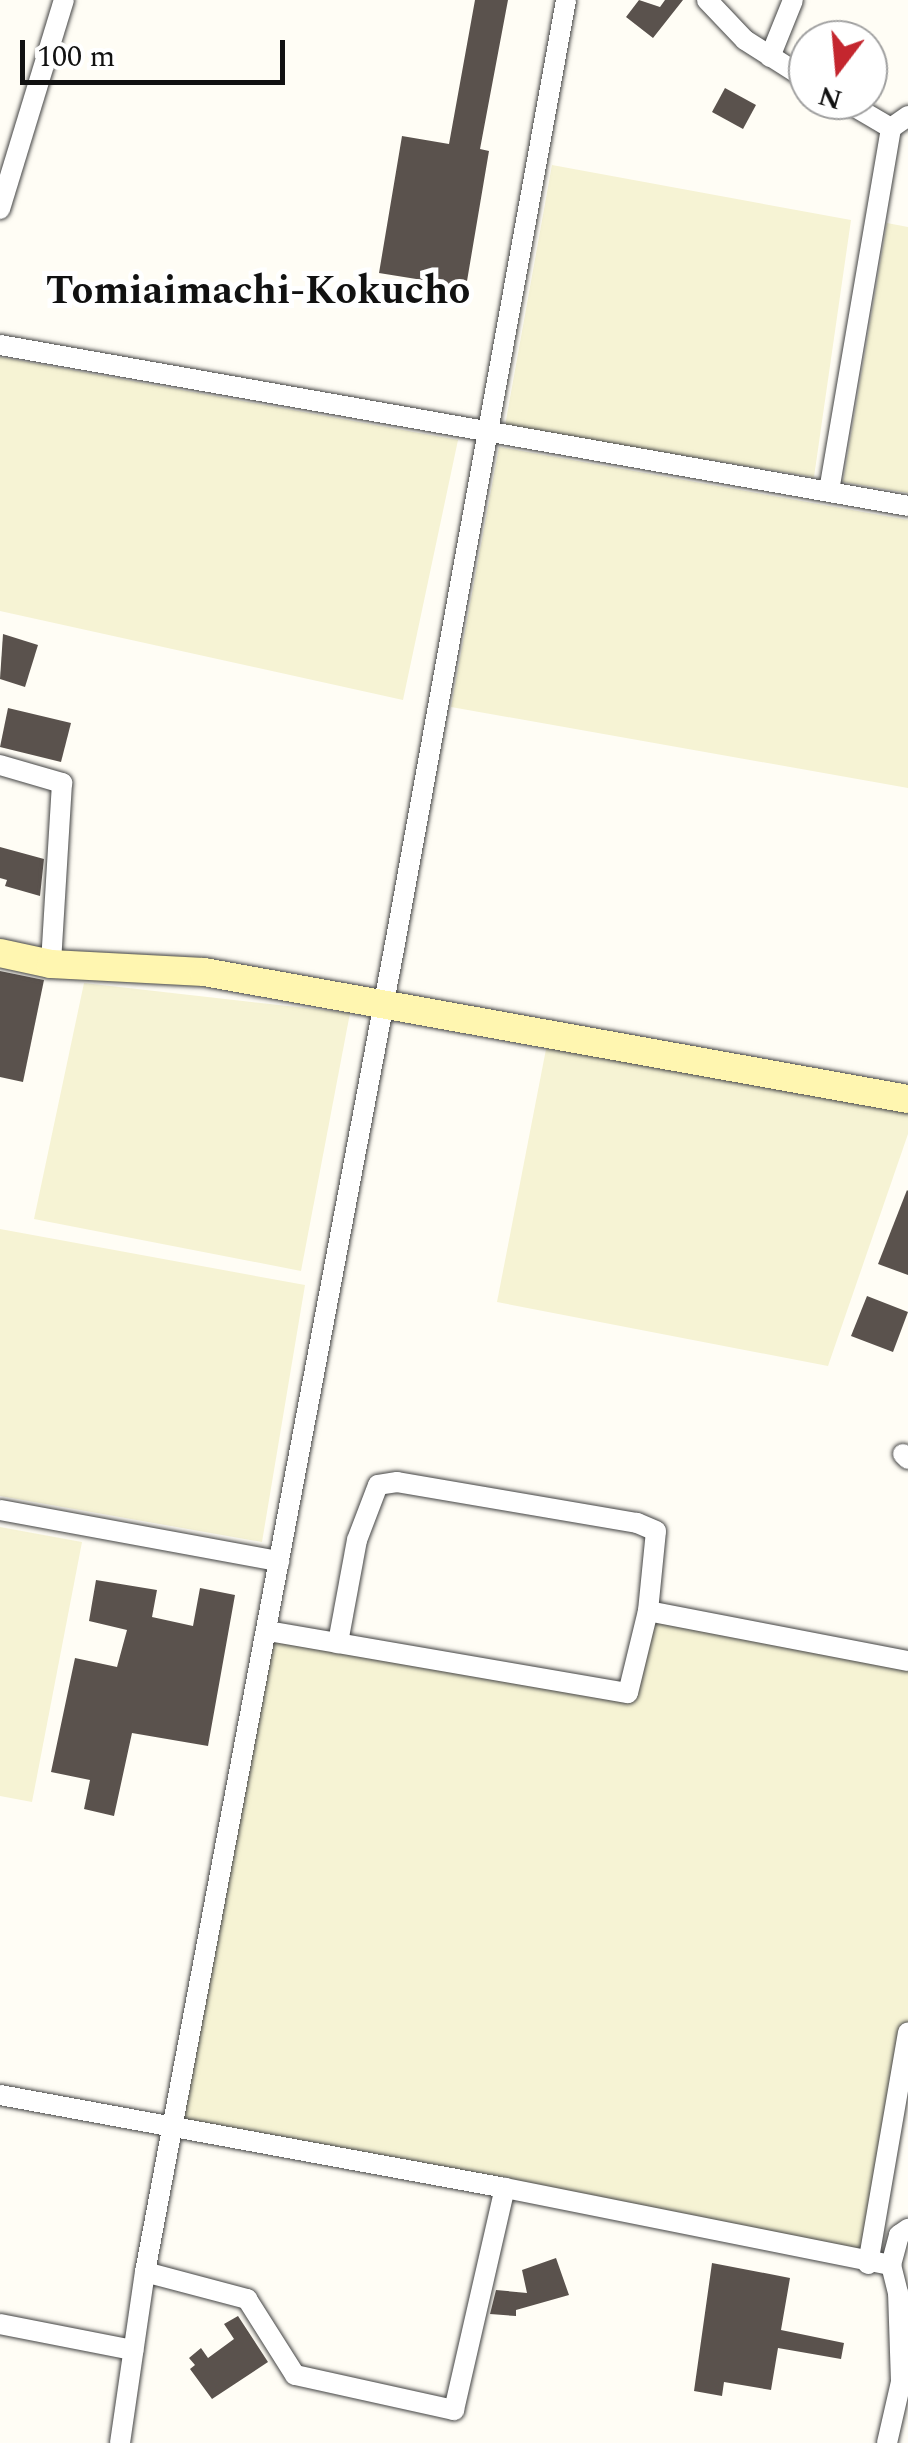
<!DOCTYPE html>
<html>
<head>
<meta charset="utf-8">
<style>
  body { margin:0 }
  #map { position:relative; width:908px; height:2443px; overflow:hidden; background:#fffdf5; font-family:Spectral,serif }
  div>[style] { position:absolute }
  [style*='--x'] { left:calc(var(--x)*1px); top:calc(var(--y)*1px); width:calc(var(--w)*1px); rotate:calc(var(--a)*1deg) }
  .farmland>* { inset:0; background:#f6f3d4 }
  .building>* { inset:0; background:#5a524d }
  .roads { filter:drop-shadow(0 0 2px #444) drop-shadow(0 0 2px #444) }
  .street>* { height:20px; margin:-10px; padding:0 10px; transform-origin:10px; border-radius:10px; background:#fff }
  .secondary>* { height:28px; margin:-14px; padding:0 14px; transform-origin:14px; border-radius:14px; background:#fff6b0 }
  span { translate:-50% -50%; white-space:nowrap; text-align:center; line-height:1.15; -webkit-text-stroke:10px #fff; paint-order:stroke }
  .quarter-label { font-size:40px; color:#111; font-weight:700 }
  .north { position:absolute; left:788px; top:20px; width:100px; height:100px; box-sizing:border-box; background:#fff; border:2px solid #a0a0a0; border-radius:50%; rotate:196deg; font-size:28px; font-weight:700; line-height:40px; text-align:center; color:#111 }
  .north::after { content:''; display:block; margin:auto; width:35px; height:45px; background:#c4262e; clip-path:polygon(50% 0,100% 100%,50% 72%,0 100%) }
  .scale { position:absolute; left:20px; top:40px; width:265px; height:45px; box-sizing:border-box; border:5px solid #111; border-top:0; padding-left:12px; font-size:30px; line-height:35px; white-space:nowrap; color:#111; -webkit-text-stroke:8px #fff; paint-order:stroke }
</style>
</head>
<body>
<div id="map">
  <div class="farmland">
    <i style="clip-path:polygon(552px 165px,851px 220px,814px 477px,505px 426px)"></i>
    <i style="clip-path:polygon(887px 223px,908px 227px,908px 493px,843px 482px)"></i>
    <i style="clip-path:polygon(0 357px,458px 440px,403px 700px,0 611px)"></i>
    <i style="clip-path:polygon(499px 447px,908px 520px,908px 788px,451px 707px)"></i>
    <i style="clip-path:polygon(84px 983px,350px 1013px,301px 1271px,34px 1219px)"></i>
    <i style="clip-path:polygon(547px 1044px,908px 1111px,908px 1134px,828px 1366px,497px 1302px)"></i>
    <i style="clip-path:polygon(0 1229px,305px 1285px,262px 1542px,0 1496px)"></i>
    <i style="clip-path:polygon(0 1527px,82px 1542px,32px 1802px,0 1796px)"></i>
    <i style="clip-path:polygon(648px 1611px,908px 1661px,908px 2032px,868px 2264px,175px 2129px,268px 1631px,628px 1692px)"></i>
  </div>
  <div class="building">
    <i style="clip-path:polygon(475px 0,508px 0,480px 149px,489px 151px,466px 287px,379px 273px,402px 136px,449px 144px)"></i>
    <i style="clip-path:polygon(639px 0,660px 7px,665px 0,683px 0,653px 38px,626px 17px)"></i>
    <i style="clip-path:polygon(725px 88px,756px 105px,743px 129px,712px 112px)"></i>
    <i style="clip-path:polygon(3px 634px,38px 645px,25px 687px,0 679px)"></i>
    <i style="clip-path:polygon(8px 708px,71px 723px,61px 762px,0 747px)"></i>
    <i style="clip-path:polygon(0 847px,44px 859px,40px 896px,5px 886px,7px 880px,0 878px)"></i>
    <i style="clip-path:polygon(0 971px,44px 980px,23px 1082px,0 1077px)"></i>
    <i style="clip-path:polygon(907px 1190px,908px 1191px,908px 1275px,878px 1264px)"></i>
    <i style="clip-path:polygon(867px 1296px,908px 1312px,893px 1352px,851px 1336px)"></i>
    <i style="clip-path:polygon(96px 1580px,157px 1590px,152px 1617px,193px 1626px,200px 1588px,235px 1595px,208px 1746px,132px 1733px,114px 1816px,84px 1809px,90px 1780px,51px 1772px,75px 1658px,117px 1667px,127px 1630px,89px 1621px)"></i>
    <i style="clip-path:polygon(556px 2258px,569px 2295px,516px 2310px,516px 2316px,490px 2314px,496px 2290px,527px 2293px,522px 2270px)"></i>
    <i style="clip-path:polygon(712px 2263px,790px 2278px,781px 2330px,844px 2343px,841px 2359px,778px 2348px,771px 2390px,724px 2382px,722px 2396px,694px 2391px)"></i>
    <i style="clip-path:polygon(238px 2316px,268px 2362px,212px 2399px,190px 2369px,195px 2365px,189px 2358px,201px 2348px,208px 2358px,234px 2339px,224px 2324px)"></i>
  </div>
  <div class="roads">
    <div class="street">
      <i style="--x:707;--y:0;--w:55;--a:46.5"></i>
      <i style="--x:745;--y:40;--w:75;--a:32.4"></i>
      <i style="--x:770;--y:57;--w:61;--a:-68"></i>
      <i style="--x:843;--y:100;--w:56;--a:30.3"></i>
      <i style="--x:0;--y:209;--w:219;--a:-73"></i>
      <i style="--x:0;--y:345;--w:922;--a:10.05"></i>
      <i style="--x:829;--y:491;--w:368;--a:-80.3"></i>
      <i style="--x:891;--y:128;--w:21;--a:-35"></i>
      <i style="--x:0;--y:765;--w:65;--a:16.2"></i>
      <i style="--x:62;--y:783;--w:181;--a:93.5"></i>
      <i style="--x:903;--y:1454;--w:7;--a:45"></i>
      <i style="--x:0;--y:1510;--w:284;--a:10.4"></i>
      <i style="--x:648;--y:1611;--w:265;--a:10.9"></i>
      <i style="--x:268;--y:1631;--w:365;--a:9.8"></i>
      <i style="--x:628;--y:1693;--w:84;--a:-76.3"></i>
      <i style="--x:648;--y:1611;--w:80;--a:-84.3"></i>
      <i style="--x:656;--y:1531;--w:21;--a:-157"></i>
      <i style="--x:637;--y:1523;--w:243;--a:-170.3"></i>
      <i style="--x:397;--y:1482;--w:19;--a:171"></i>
      <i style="--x:378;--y:1485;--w:59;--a:110.9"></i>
      <i style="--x:357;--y:1540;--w:105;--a:100.5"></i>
      <i style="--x:0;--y:2095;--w:513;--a:10.43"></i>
      <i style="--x:505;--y:2188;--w:394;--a:11.3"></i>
      <i style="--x:868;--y:2264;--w:235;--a:-80.2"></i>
      <i style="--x:145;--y:2272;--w:106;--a:14.8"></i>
      <i style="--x:247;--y:2299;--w:90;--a:57.7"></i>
      <i style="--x:295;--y:2375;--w:163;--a:12.4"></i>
      <i style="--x:454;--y:2410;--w:228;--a:-77.1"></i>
      <i style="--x:0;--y:2324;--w:136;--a:11.1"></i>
      <i style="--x:120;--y:2443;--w:173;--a:-81.7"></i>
      <i style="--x:145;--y:2272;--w:1351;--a:-79.34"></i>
      <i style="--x:395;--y:944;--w:959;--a:-79.73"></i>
      <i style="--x:887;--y:2443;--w:63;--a:-77.1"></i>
      <i style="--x:901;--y:2382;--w:89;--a:-91.9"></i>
      <i style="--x:898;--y:2293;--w:29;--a:-104"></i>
      <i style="--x:891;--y:2265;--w:31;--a:-75"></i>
      <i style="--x:899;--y:2235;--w:11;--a:-34"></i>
    </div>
    <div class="secondary">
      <i style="--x:0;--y:953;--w:52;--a:12.2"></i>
      <i style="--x:51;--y:964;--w:153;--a:3"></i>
      <i style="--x:204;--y:972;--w:715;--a:10.23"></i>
    </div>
  </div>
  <div class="quarter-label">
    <span style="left:258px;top:292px">Tomiaimachi-Kokucho</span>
  </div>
  <div class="north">N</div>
  <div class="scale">100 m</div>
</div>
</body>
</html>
